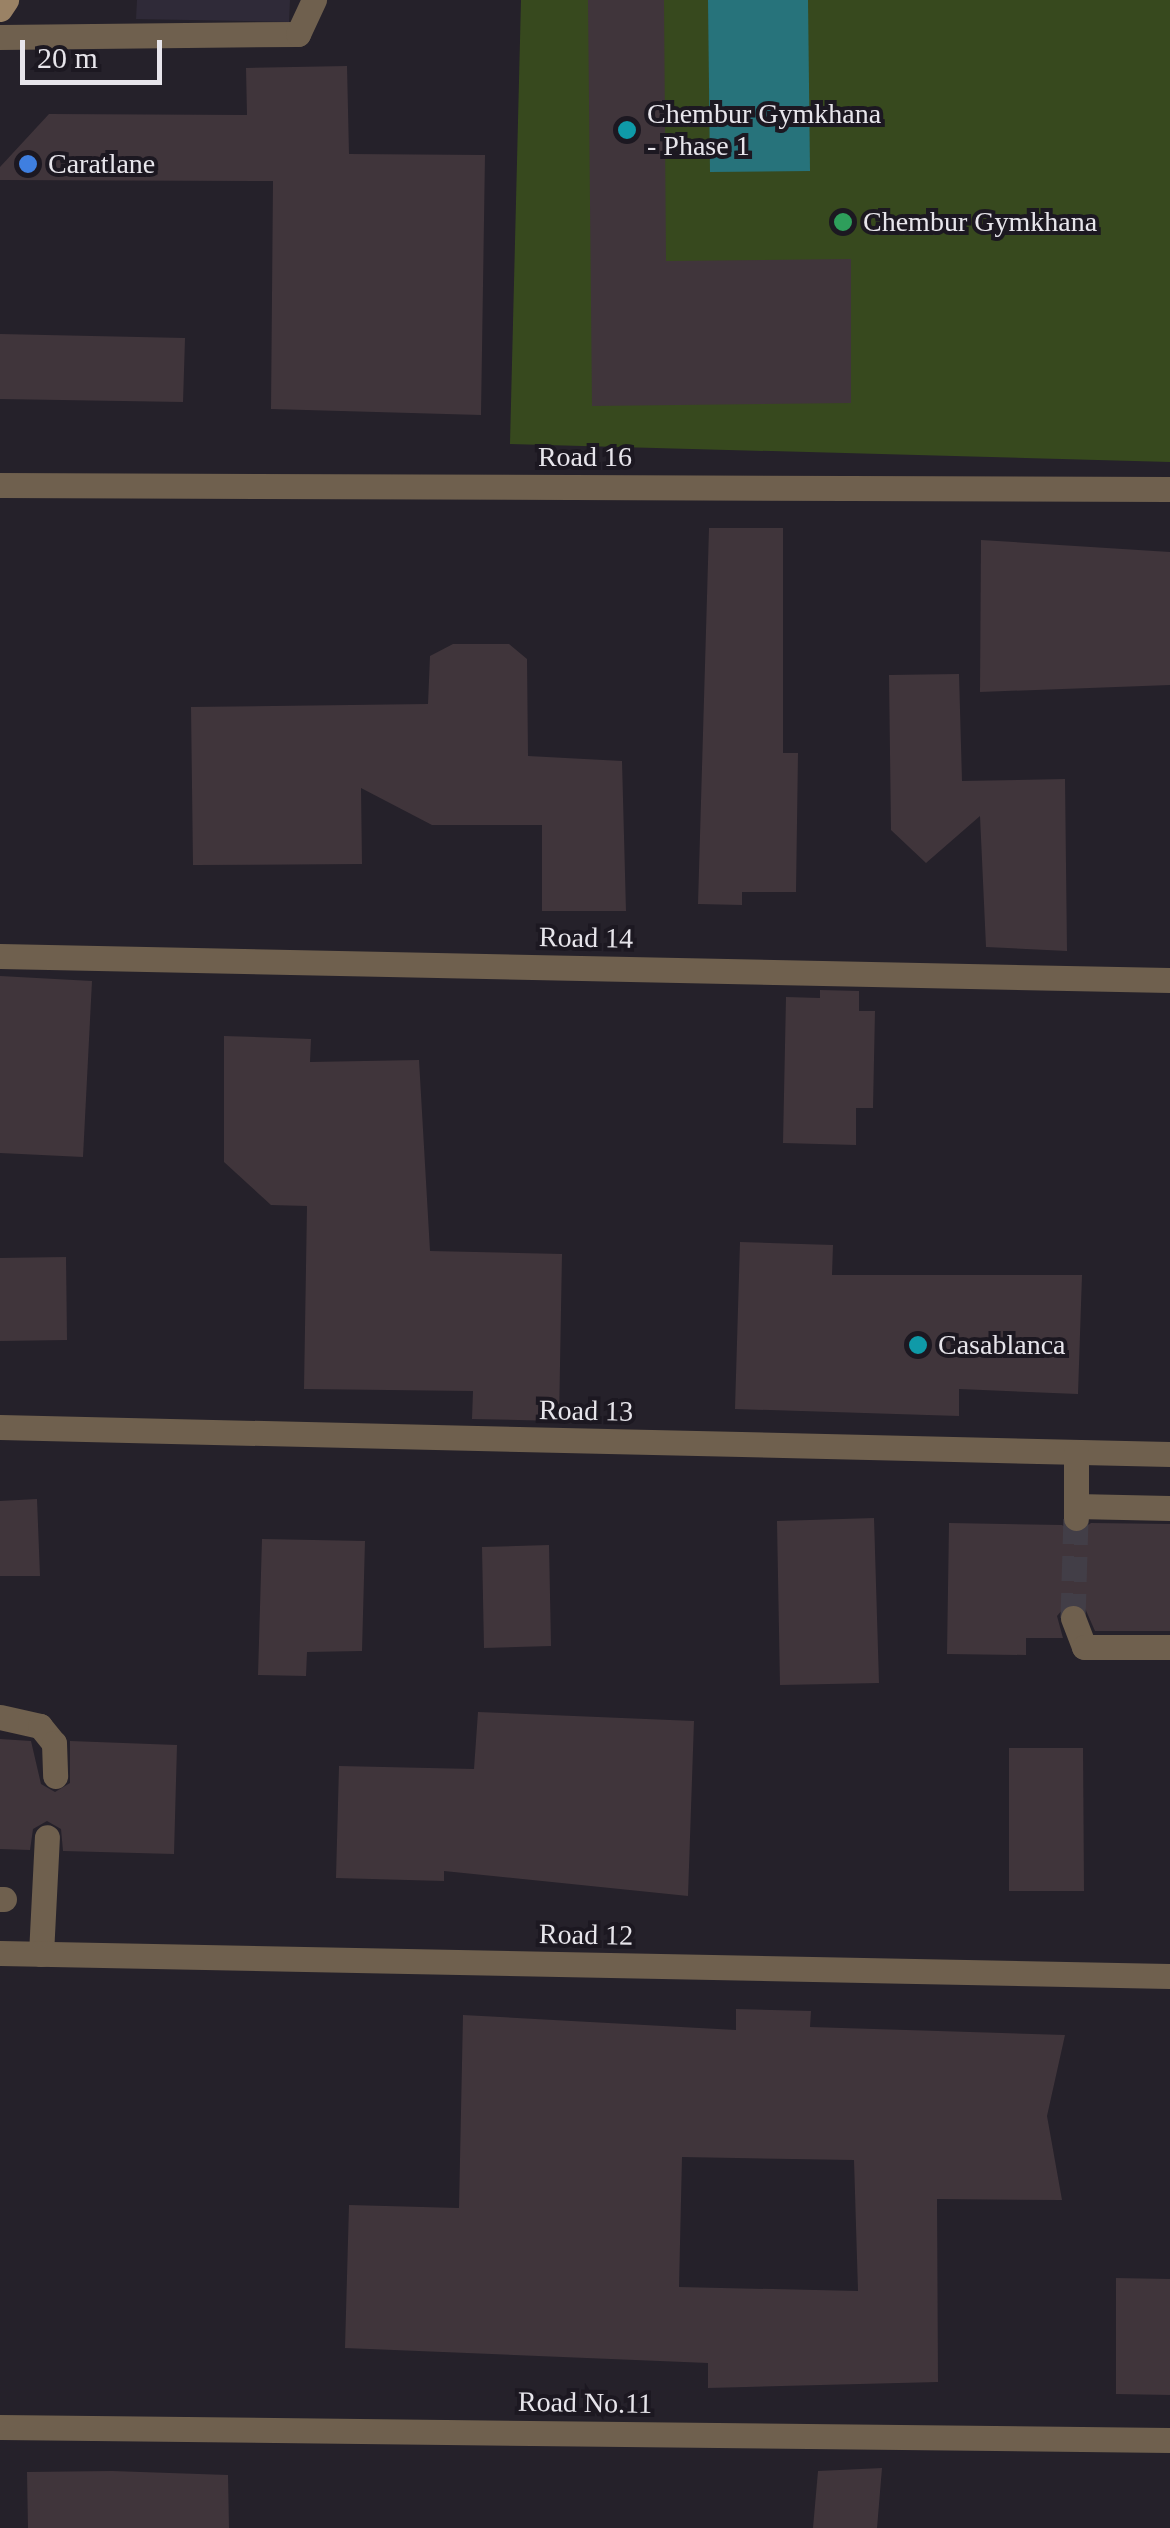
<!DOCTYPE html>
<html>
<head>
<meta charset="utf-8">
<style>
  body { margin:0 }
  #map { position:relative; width:1170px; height:2528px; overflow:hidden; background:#25212a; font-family:"Times New Roman",serif }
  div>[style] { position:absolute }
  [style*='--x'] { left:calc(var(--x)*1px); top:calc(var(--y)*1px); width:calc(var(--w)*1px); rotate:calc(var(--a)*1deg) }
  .built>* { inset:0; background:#2f2a38 }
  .green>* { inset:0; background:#37491e }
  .water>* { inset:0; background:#27737b }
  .building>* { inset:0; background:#40353b }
  .street-tunnel>* { height:25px; margin-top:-12.5px; transform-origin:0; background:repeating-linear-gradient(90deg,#423e47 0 25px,transparent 0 37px) }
  .lane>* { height:25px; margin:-12.5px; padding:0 12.5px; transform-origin:12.5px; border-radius:12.5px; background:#6f604e }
  .street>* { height:25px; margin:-12.5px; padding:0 12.5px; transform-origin:12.5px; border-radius:12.5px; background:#6f604e }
  .secondary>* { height:25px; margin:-12.5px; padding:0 12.5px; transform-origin:12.5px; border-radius:12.5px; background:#9a8265 }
  .dots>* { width:28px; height:28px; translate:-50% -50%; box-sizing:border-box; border:5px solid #1c1821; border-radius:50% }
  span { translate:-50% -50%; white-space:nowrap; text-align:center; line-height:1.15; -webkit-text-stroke:8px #1c1821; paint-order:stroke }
  .poi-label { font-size:28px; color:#e7e5eb }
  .left { translate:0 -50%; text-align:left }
  .street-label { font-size:28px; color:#e7e5eb }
  .scale { position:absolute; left:20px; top:40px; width:142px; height:45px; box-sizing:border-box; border:5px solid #e7e5eb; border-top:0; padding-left:12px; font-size:30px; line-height:35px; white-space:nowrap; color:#e7e5eb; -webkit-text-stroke:8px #1c1821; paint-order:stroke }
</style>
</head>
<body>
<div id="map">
  <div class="built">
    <i style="clip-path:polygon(137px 0,290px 0,289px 22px,136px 19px)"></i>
  </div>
  <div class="green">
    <i style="clip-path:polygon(521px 0,1170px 0,1170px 462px,510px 444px)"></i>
  </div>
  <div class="water">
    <i style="clip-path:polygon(708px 0,808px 0,810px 171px,710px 172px)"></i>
  </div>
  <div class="building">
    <i style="clip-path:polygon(588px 0,664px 0,666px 261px,851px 259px,851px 403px,592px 406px)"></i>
    <i style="clip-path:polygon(347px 66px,349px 154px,485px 155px,481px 415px,271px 409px,273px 181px,0 180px,0 167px,49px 114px,247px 115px,246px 68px)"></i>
    <i style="clip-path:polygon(0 334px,185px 338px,183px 402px,0 399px)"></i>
    <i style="clip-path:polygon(709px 528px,783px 528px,783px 753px,798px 753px,796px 892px,742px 892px,742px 905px,698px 904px)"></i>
    <i style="clip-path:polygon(981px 540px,1170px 552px,1170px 685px,980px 692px)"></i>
    <i style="clip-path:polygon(453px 644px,509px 644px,527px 659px,528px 756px,622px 761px,626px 911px,542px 911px,542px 825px,432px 825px,361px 788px,362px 864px,193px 865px,191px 707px,428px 704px,430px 656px)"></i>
    <i style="clip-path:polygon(959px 674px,962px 781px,1065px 779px,1067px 951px,986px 947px,980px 816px,926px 863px,891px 830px,889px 675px)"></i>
    <i style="clip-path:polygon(0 976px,92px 981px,83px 1157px,0 1153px)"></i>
    <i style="clip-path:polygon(820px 990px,859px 991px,859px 1011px,875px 1011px,873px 1108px,856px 1108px,856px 1145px,783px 1143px,786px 997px,820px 998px)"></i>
    <i style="clip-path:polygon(224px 1036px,311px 1039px,310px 1062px,419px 1060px,430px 1251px,562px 1254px,559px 1421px,472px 1419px,473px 1391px,304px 1389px,307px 1206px,271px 1205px,224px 1162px)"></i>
    <i style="clip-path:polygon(740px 1242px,833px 1245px,832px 1275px,1082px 1275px,1078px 1394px,959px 1389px,959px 1416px,735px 1409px)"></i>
    <i style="clip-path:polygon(66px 1257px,67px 1340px,0 1341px,0 1258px)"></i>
    <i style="clip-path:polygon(37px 1499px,40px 1576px,0 1576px,0 1501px)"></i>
    <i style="clip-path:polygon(874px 1518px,879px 1683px,780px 1685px,777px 1521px)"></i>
    <i style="clip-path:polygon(949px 1523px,1062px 1525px,1075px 1534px,1091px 1523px,1170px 1524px,1170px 1631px,1095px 1631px,1084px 1606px,1068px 1603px,1057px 1616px,1063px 1638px,1026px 1638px,1026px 1655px,947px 1654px)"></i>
    <i style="clip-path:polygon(262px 1539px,365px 1541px,362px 1651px,307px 1652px,306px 1676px,258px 1675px)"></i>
    <i style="clip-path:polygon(549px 1545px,551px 1646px,484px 1648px,482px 1547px)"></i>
    <i style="clip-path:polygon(478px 1712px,694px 1721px,688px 1896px,444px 1871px,444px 1881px,336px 1878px,339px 1766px,474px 1769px)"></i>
    <i style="clip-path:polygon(0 1739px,31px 1741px,41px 1784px,55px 1792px,70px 1783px,70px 1741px,177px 1745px,174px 1854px,63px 1851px,61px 1829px,47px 1821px,33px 1829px,30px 1850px,0 1849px)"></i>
    <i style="clip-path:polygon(1009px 1748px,1083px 1748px,1084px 1891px,1009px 1891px)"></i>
    <i style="clip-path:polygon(evenodd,736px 2009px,811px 2011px,810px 2027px,1065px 2035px,1047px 2116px,1062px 2200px,937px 2199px,938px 2382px,708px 2388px,708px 2363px,345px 2348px,349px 2205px,459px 2208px,463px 2015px,736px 2030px,736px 2009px,682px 2157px,854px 2160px,858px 2291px,679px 2287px,682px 2157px)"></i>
    <i style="clip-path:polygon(1116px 2278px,1170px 2279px,1170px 2395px,1116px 2394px)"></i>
    <i style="clip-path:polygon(882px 2468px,877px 2528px,813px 2528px,818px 2471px)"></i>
    <i style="clip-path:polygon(112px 2471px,228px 2475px,229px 2528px,28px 2528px,27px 2472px)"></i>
  </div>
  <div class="street-tunnel">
    <i style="--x:1073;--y:1618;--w:100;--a:-88.3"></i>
  </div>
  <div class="lane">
    <i style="--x:0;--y:37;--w:298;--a:-0.6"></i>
    <i style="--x:298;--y:34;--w:38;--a:-65"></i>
    <i style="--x:0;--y:1717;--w:41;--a:12.7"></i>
    <i style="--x:40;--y:1726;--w:22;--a:51"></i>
    <i style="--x:54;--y:1743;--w:33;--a:88"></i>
    <i style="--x:0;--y:1899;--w:4;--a:0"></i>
    <i style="--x:41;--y:1954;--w:117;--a:-87.1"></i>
  </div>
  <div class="street">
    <i style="--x:0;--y:485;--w:1170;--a:0.2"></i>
    <i style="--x:0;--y:956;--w:1170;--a:1.18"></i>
    <i style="--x:0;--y:1427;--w:1170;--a:1.32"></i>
    <i style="--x:1076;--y:1506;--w:94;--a:1.2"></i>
    <i style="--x:1076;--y:1518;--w:66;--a:-90"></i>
    <i style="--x:1073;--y:1618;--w:31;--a:69"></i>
    <i style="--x:1084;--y:1647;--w:86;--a:0"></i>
    <i style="--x:0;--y:1953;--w:1170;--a:1.13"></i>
    <i style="--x:0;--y:2427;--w:1170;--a:0.64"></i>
  </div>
  <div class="secondary">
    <i style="--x:0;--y:9;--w:11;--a:-56"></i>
  </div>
  <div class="dots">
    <i style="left:627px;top:130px;background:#0f9aa8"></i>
    <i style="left:28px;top:164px;background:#3f7fe0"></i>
    <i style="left:843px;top:222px;background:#2e9e5b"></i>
    <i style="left:918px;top:1345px;background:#0f9aa8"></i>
  </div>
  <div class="poi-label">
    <span class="left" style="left:647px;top:130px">Chembur Gymkhana<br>- Phase 1</span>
    <span class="left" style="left:48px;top:164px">Caratlane</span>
    <span class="left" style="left:863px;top:222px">Chembur Gymkhana</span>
    <span class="left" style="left:938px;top:1345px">Casablanca</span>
  </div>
  <div class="street-label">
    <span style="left:585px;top:457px">Road 16</span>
    <span style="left:586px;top:938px;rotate:1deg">Road 14</span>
    <span style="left:586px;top:1411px;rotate:1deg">Road 13</span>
    <span style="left:586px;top:1935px;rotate:1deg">Road 12</span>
    <span style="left:585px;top:2403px;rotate:1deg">Road No.11</span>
  </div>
  <div class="scale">20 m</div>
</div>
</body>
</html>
